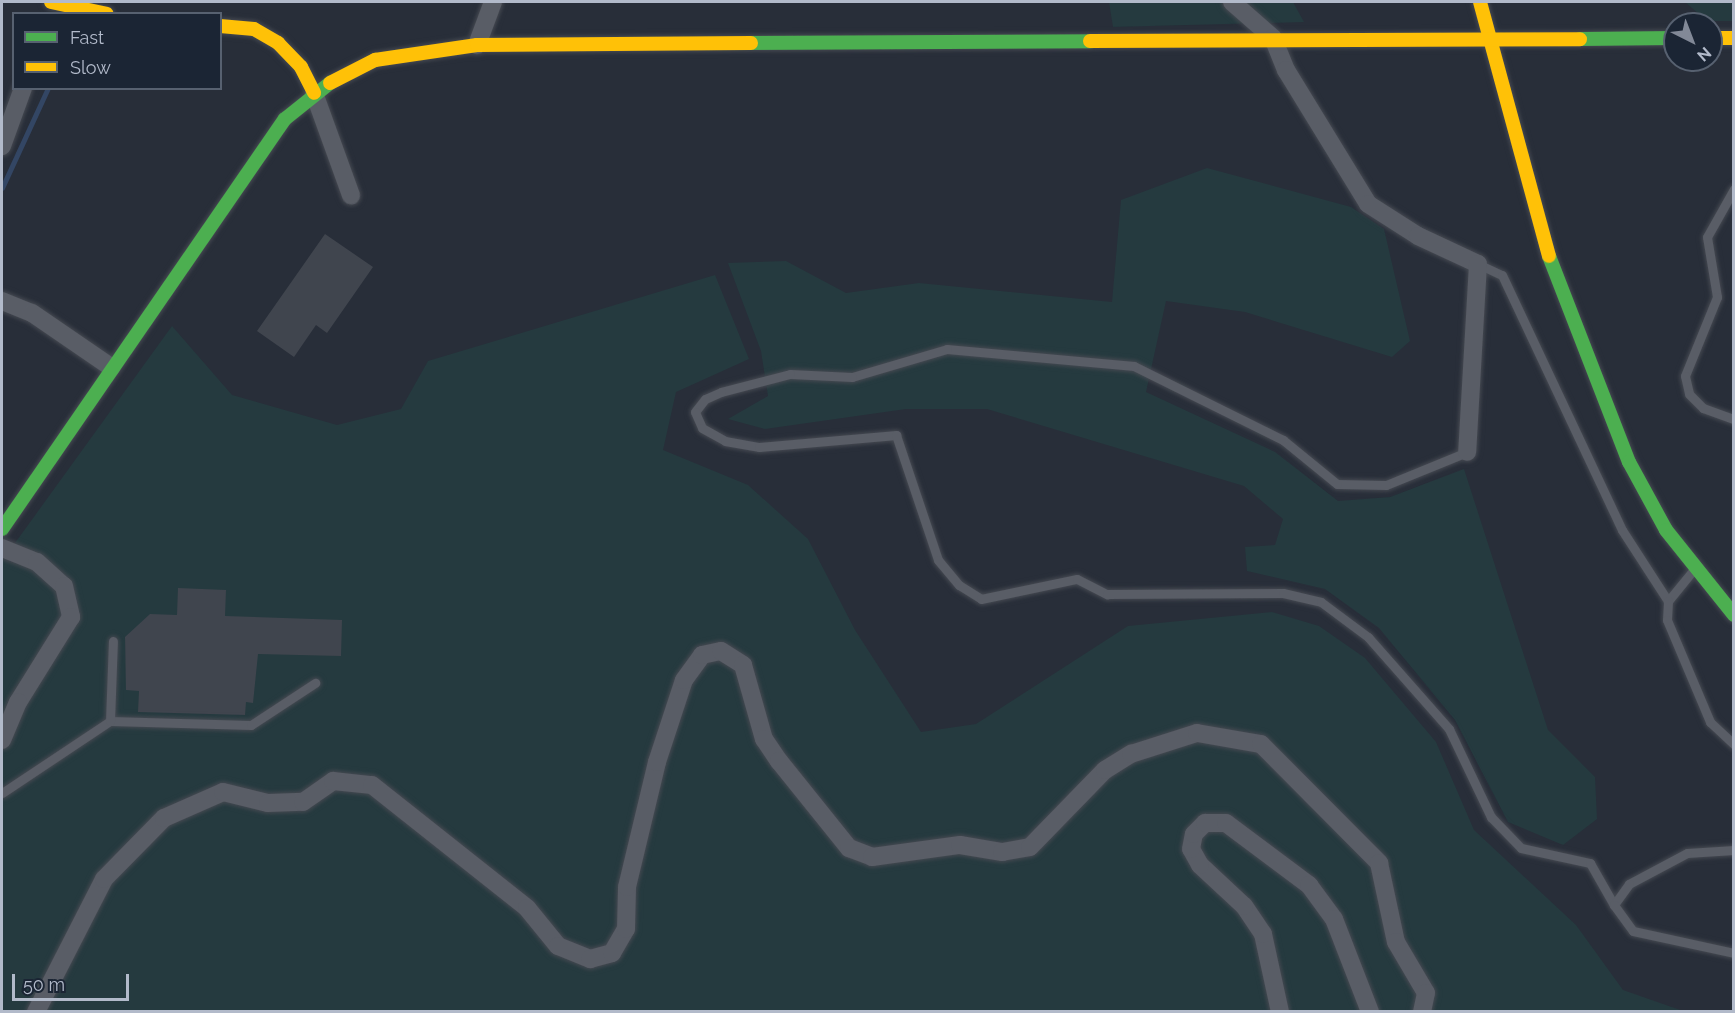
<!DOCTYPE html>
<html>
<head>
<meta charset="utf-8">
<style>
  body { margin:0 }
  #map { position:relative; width:1735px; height:1013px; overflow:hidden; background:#282e39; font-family:Raleway,sans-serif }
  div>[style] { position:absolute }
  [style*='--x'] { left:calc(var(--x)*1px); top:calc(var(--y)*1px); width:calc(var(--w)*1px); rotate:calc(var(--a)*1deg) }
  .green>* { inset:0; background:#253a3f }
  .stream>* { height:4.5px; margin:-2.25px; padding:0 2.25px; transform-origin:2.25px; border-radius:2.25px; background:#334664 }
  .building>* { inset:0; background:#40454e }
  .roads { filter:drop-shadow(0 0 2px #454951) drop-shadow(0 0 2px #454951) }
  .lane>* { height:9px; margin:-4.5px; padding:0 4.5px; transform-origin:4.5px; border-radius:4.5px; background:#595d66 }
  .street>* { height:18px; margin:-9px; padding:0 9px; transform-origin:9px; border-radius:9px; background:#595d66 }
  .fast>* { height:14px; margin:-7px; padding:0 7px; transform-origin:7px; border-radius:7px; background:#4caf50 }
  .slow>* { height:14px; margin:-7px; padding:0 7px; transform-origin:7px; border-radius:7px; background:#ffc107 }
  span { translate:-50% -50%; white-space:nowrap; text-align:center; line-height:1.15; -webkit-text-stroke:6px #1b2534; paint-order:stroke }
  .frame { position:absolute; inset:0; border:3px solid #b2baca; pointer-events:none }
  .legend { position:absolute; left:12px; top:12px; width:210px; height:78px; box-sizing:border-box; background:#1b2534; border:2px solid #576170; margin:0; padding:8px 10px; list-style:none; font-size:18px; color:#b2baca }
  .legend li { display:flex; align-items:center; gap:12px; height:30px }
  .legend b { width:30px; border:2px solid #576170 }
  .north { position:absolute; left:1663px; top:12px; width:60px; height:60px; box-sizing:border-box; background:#1b2534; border:2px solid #576170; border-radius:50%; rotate:138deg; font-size:16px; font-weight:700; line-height:24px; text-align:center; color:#b2baca }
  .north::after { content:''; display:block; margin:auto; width:21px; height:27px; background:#828997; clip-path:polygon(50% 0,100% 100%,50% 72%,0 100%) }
  .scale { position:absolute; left:12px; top:974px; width:117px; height:27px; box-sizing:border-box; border:3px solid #b2baca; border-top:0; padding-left:8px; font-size:18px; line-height:21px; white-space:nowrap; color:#b2baca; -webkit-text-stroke:4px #1b2534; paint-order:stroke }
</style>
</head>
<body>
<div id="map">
  <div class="green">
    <i style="clip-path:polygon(1109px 2px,1293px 2px,1304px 22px,1113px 27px)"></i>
    <i style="clip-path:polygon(1685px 2px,1733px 2px,1733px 21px,1707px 21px)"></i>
    <i style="clip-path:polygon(1207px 168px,1351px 207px,1384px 229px,1410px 341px,1392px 357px,1245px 312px,1166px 301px,1146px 392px,1275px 452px,1338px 501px,1390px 497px,1464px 469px,1548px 730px,1595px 777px,1597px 819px,1563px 845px,1508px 822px,1455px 720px,1379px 628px,1325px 589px,1247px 571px,1245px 547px,1275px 545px,1283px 519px,1244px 486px,987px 409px,906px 409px,765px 429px,728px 419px,768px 396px,761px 351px,728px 263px,786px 261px,846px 293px,919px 283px,1112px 302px,1121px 200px)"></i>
    <i style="clip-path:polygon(715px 275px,749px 359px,676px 392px,663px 450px,748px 485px,808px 539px,855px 630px,921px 732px,976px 724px,1128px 626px,1272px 612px,1319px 626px,1365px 658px,1436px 742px,1474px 830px,1576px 925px,1623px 990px,1683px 1011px,2px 1012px,2px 561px,172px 326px,232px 395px,337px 425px,401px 409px,428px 361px)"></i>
  </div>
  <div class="stream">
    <i style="--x:2;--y:188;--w:110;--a:-65.3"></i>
  </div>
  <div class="building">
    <i style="clip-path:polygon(325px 234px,373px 267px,327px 333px,316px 325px,294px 357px,257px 331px)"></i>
    <i style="clip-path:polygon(178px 588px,226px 590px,225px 616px,342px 620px,341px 656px,258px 654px,253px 703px,246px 702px,245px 715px,138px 712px,139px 691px,126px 690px,125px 637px,150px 614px,177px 615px)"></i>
  </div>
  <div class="roads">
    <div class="lane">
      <i style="--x:1734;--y:189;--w:55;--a:119.4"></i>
      <i style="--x:1707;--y:237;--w:61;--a:80.5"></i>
      <i style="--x:1717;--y:297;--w:85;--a:112.1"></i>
      <i style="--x:1685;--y:376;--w:18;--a:77"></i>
      <i style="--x:1689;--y:394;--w:20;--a:45"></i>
      <i style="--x:1703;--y:408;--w:33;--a:20"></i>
      <i style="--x:1478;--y:264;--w:26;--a:25"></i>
      <i style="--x:1502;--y:275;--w:282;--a:64.8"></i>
      <i style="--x:1622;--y:530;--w:85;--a:57.1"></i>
      <i style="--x:1467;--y:452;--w:87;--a:157.8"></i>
      <i style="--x:1386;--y:485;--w:49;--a:-178.8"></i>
      <i style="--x:1337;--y:484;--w:70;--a:-140.8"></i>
      <i style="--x:1283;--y:440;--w:166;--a:-153.6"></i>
      <i style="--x:1134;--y:366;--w:188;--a:-174.8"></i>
      <i style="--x:947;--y:349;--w:99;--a:163.6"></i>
      <i style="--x:852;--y:377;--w:62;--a:-177.2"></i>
      <i style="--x:790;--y:374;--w:71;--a:165.4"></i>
      <i style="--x:721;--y:392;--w:17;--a:156"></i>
      <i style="--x:705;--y:399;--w:16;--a:128"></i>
      <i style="--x:695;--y:412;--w:17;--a:66"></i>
      <i style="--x:702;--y:428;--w:26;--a:29"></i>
      <i style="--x:725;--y:441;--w:35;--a:10"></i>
      <i style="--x:759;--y:447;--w:138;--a:-5"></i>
      <i style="--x:896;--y:435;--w:132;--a:71.4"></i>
      <i style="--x:938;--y:560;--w:33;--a:50"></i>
      <i style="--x:959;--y:585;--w:26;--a:32"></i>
      <i style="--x:981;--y:599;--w:98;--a:-11.8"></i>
      <i style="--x:1077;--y:579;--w:34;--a:27"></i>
      <i style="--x:1107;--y:594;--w:176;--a:-0.3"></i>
      <i style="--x:1283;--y:593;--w:39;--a:13"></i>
      <i style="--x:1321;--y:602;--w:59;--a:36.7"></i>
      <i style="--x:1368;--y:637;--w:123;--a:48.6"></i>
      <i style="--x:1449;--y:729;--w:98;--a:64.5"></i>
      <i style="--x:1491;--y:817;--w:43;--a:45.9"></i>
      <i style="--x:1521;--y:848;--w:71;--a:12.3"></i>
      <i style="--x:1590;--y:863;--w:48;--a:60.3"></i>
      <i style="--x:1695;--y:568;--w:43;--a:129.3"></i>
      <i style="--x:1668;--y:601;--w:19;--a:93"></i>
      <i style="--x:1667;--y:620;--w:111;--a:67.1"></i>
      <i style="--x:1710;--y:722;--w:33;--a:43"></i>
      <i style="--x:110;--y:721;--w:141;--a:1.6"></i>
      <i style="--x:251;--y:725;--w:77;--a:-33.3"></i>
      <i style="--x:2;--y:793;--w:130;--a:-33.7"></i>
      <i style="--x:110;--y:721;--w:80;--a:-87.9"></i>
      <i style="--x:1734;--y:850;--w:47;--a:176.3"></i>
      <i style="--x:1687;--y:853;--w:66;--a:151.9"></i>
      <i style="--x:1629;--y:884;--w:26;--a:126"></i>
      <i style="--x:1614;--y:905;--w:32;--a:54"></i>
      <i style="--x:1633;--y:931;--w:103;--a:12.3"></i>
    </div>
    <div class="street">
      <i style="--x:1232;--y:2;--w:55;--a:41.3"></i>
      <i style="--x:1273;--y:38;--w:35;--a:68"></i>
      <i style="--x:1286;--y:70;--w:157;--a:58.5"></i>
      <i style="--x:1368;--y:204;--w:59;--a:32.6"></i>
      <i style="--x:1418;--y:236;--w:66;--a:25"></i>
      <i style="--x:1478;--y:264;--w:188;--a:93.3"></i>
      <i style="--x:477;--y:45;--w:46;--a:-69.6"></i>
      <i style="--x:314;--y:93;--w:109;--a:70.1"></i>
      <i style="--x:2;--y:146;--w:62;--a:-70.1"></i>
      <i style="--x:2;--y:301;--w:32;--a:22"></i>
      <i style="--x:32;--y:313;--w:96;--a:34.4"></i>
      <i style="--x:2;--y:548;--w:38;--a:22"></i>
      <i style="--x:37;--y:562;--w:36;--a:42"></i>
      <i style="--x:64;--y:586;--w:32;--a:77"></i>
      <i style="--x:71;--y:617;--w:100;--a:121.9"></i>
      <i style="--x:18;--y:702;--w:41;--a:112.8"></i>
      <i style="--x:36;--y:1012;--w:149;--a:-62.9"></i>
      <i style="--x:104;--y:879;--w:86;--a:-45.5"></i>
      <i style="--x:164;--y:818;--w:64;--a:-23.8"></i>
      <i style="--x:223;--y:792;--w:46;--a:13.7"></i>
      <i style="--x:268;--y:803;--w:35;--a:-2"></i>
      <i style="--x:303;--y:802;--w:37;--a:-35"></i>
      <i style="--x:333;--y:781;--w:39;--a:6"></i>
      <i style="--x:372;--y:785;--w:198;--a:38.4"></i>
      <i style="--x:527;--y:908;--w:49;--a:50.8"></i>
      <i style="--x:558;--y:946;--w:35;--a:22"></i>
      <i style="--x:590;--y:959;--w:23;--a:-15"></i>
      <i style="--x:612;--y:953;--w:28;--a:-60"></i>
      <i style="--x:626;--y:929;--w:42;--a:-88.6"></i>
      <i style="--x:627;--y:887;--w:129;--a:-76.5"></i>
      <i style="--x:657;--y:762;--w:86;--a:-71.8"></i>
      <i style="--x:684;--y:680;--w:31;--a:-54"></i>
      <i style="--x:702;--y:655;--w:19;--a:-12"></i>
      <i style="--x:721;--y:651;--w:26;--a:32"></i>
      <i style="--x:743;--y:665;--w:77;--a:74.2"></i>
      <i style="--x:764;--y:739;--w:27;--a:56"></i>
      <i style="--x:779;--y:761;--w:112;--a:51.2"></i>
      <i style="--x:849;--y:848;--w:25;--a:21"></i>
      <i style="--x:872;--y:857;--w:89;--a:-7.8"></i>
      <i style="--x:960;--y:845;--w:43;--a:9.5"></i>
      <i style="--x:1002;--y:852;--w:28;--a:-10"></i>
      <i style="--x:1030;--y:847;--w:107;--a:-45.8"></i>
      <i style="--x:1105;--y:770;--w:31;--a:-32"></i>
      <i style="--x:1131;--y:754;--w:69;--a:-17.7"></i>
      <i style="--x:1197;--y:733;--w:65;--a:9.8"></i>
      <i style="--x:1261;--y:744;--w:168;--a:45.2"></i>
      <i style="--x:1379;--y:863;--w:81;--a:77.9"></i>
      <i style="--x:1396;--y:942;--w:59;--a:59.5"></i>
      <i style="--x:1426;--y:993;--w:19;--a:102"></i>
      <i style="--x:1280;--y:1012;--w:80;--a:-102.3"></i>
      <i style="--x:1263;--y:934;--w:34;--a:-124"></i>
      <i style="--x:1244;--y:906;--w:60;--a:-137"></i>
      <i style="--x:1200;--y:865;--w:18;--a:-119"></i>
      <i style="--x:1191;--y:849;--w:15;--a:-79"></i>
      <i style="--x:1194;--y:834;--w:16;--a:-45"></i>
      <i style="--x:1205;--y:823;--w:21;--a:0"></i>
      <i style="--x:1226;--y:823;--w:104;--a:36.8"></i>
      <i style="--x:1309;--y:885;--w:42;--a:53.7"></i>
      <i style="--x:1334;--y:919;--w:100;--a:68.8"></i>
    </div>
    <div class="fast">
      <i style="--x:1580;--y:39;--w:95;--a:-0.6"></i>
      <i style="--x:751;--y:43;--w:339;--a:-0.3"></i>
      <i style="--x:1549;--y:256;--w:221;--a:68.8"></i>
      <i style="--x:1629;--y:462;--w:77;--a:61.4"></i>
      <i style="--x:1666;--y:530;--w:109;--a:51.3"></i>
      <i style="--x:2;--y:529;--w:498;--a:-55.4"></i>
      <i style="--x:285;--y:119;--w:58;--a:-38.7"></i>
    </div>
    <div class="slow">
      <i style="--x:51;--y:2;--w:57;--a:12.1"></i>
      <i style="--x:1480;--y:2;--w:263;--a:74.8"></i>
      <i style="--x:220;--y:26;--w:34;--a:5"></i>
      <i style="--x:254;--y:29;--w:28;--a:30"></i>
      <i style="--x:278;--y:43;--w:33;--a:46"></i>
      <i style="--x:301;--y:67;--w:29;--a:63"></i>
      <i style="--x:1711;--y:38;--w:23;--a:0"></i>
      <i style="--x:1090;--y:41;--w:490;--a:-0.2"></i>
      <i style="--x:330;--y:83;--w:51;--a:-27.1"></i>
      <i style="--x:375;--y:60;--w:103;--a:-8.4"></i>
      <i style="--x:477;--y:45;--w:274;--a:-0.4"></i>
    </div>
  </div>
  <div class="frame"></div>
  <ul class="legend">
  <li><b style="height:8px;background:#4caf50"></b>Fast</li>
  <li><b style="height:8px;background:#ffc107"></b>Slow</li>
  </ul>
  <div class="north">N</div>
  <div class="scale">50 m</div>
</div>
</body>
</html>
